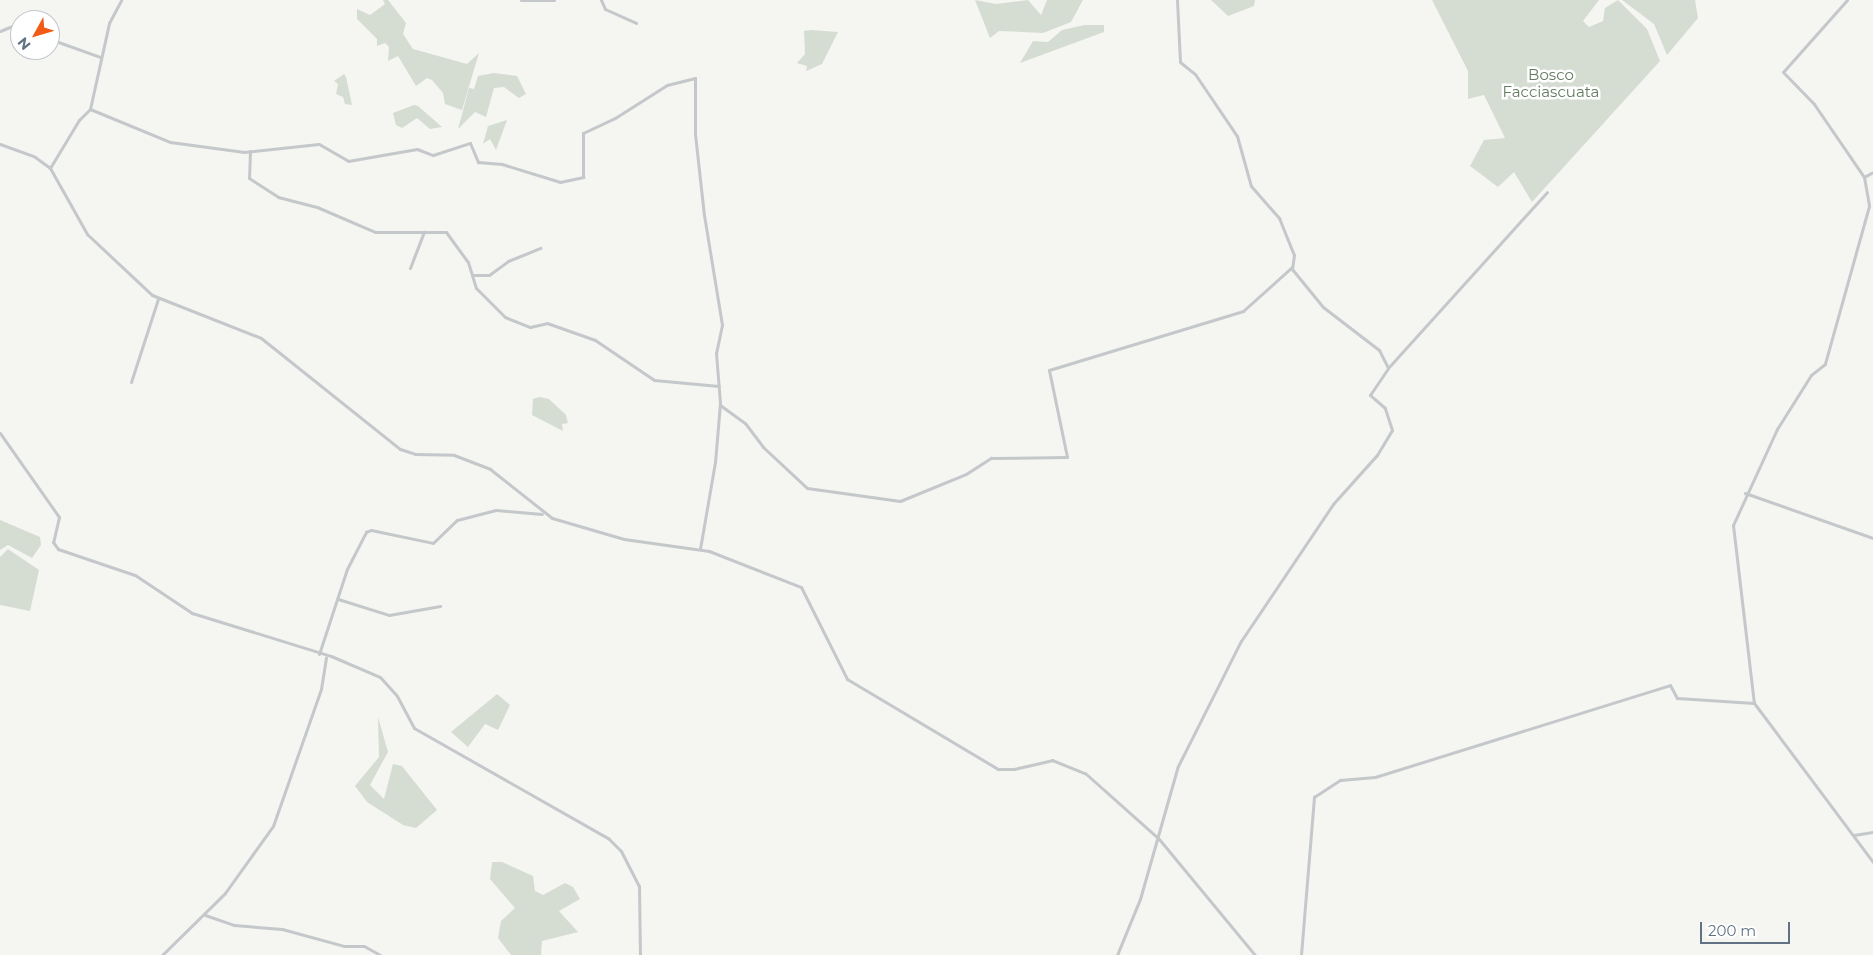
<!DOCTYPE html>
<html>
<head>
<meta charset="utf-8">
<style>
  body { margin:0 }
  #map { position:relative; width:1873px; height:955px; overflow:hidden; background:#f5f5f1; font-family:Montserrat,sans-serif }
  div>[style] { position:absolute }
  [style*='--x'] { left:calc(var(--x)*1px); top:calc(var(--y)*1px); width:calc(var(--w)*1px); rotate:calc(var(--a)*1deg) }
  .green>* { inset:0; background:#d5ddd2 }
  .minor>* { height:3px; margin:-1.5px; padding:0 1.5px; transform-origin:1.5px; border-radius:1.5px; background:#c4c8cb }
  span { translate:-50% -50%; white-space:nowrap; text-align:center; line-height:1.15; -webkit-text-stroke:5px #fff; paint-order:stroke }
  .park-label { font-size:15px; color:#647b61 }
  .north { position:absolute; left:10px; top:10px; width:50px; height:50px; box-sizing:border-box; background:#fff; border:1px solid #c0c7ce; border-radius:50%; rotate:231deg; font-size:14px; font-weight:700; line-height:20px; text-align:center; color:#627285 }
  .north::after { content:''; display:block; margin:auto; width:18px; height:22px; background:#f15b15; clip-path:polygon(50% 0,100% 100%,50% 72%,0 100%) }
  .scale { position:absolute; left:1700px; top:922px; width:90px; height:22px; box-sizing:border-box; border:2px solid #627285; border-top:0; padding-left:6px; font-size:15px; line-height:18px; white-space:nowrap; color:#627285; -webkit-text-stroke:4px #fff; paint-order:stroke }
</style>
</head>
<body>
<div id="map">
  <div class="green">
    <i style="clip-path:polygon(383px 0,388px 0,406px 23px,403px 34px,413px 49px,467px 64px,479px 53px,462px 110px,445px 104px,443px 93px,432px 80px,427px 78px,416px 86px,398px 56px,388px 61px,389px 47px,385px 43px,377px 46px,377px 39px,357px 19px,357px 9px,370px 15px,385px 4px)"></i>
    <i style="clip-path:polygon(975px 0,996px 4px,1028px 0,1041px 15px,1047px 0,1083px 0,1071px 22px,1043px 33px,999px 31px,990px 38px)"></i>
    <i style="clip-path:polygon(1211px 0,1255px 0,1254px 6px,1228px 16px)"></i>
    <i style="clip-path:polygon(1432px 0,1599px 0,1583px 21px,1589px 27px,1603px 21px,1605px 8px,1618px 0,1647px 29px,1660px 61px,1532px 202px,1514px 172px,1498px 187px,1470px 166px,1484px 140px,1505px 138px,1484px 95px,1468px 99px,1468px 71px)"></i>
    <i style="clip-path:polygon(1622px 0,1695px 0,1698px 18px,1667px 55px,1654px 24px)"></i>
    <i style="clip-path:polygon(1085px 25px,1104px 25px,1104px 32px,1020px 63px,1033px 41px,1048px 42px,1062px 30px)"></i>
    <i style="clip-path:polygon(811px 30px,838px 32px,822px 64px,806px 71px,807px 66px,797px 63px,805px 54px,804px 31px)"></i>
    <i style="clip-path:polygon(494px 73px,517px 76px,526px 94px,519px 98px,504px 87px,494px 88px,486px 117px,475px 112px,458px 129px,469px 88px,474px 89px,478px 76px)"></i>
    <i style="clip-path:polygon(344px 74px,346px 77px,352px 105px,345px 104px,343px 97px,336px 94px,338px 84px,334px 81px)"></i>
    <i style="clip-path:polygon(414px 105px,418px 106px,442px 127px,430px 129px,417px 118px,402px 128px,396px 125px,393px 113px)"></i>
    <i style="clip-path:polygon(507px 120px,496px 150px,490px 139px,483px 144px,488px 126px)"></i>
    <i style="clip-path:polygon(539px 397px,549px 399px,566px 415px,568px 423px,562px 424px,563px 431px,532px 415px,533px 399px)"></i>
    <i style="clip-path:polygon(0 520px,40px 537px,41px 545px,32px 558px,8px 545px,0 550px)"></i>
    <i style="clip-path:polygon(8px 549px,39px 570px,30px 611px,0 605px,0 557px)"></i>
    <i style="clip-path:polygon(497px 694px,510px 705px,498px 730px,485px 724px,468px 747px,451px 732px)"></i>
    <i style="clip-path:polygon(378px 717px,388px 752px,370px 785px,384px 799px,393px 764px,402px 766px,437px 810px,416px 828px,403px 825px,367px 802px,355px 786px,379px 757px)"></i>
    <i style="clip-path:polygon(492px 862px,502px 862px,533px 876px,535px 891px,543px 895px,565px 883px,573px 887px,580px 899px,559px 911px,578px 932px,542px 941px,541px 955px,511px 955px,498px 938px,501px 921px,515px 908px,490px 879px)"></i>
  </div>
  <div class="minor">
    <i style="--x:521;--y:0;--w:33;--a:0"></i>
    <i style="--x:601;--y:0;--w:10;--a:66"></i>
    <i style="--x:605;--y:9;--w:34;--a:24"></i>
    <i style="--x:1177;--y:0;--w:62;--a:87.2"></i>
    <i style="--x:1180;--y:62;--w:19;--a:39"></i>
    <i style="--x:1195;--y:74;--w:75;--a:55.9"></i>
    <i style="--x:1237;--y:136;--w:52;--a:74.4"></i>
    <i style="--x:1251;--y:186;--w:43;--a:48.8"></i>
    <i style="--x:1279;--y:218;--w:40;--a:68"></i>
    <i style="--x:1294;--y:255;--w:14;--a:98"></i>
    <i style="--x:1292;--y:269;--w:49;--a:50.8"></i>
    <i style="--x:1323;--y:307;--w:71;--a:37.5"></i>
    <i style="--x:1379;--y:350;--w:20;--a:63"></i>
    <i style="--x:1847;--y:0;--w:96;--a:131.6"></i>
    <i style="--x:1783;--y:72;--w:45;--a:45.9"></i>
    <i style="--x:1814;--y:104;--w:88;--a:55.6"></i>
    <i style="--x:0;--y:31;--w:22;--a:-22"></i>
    <i style="--x:50;--y:39;--w:53;--a:19.8"></i>
    <i style="--x:90;--y:109;--w:87;--a:22.4"></i>
    <i style="--x:170;--y:142;--w:75;--a:7.7"></i>
    <i style="--x:244;--y:152;--w:75;--a:-6.1"></i>
    <i style="--x:319;--y:144;--w:34;--a:30"></i>
    <i style="--x:348;--y:161;--w:70;--a:-9.9"></i>
    <i style="--x:417;--y:149;--w:17;--a:21"></i>
    <i style="--x:433;--y:155;--w:39;--a:-18"></i>
    <i style="--x:470;--y:143;--w:21;--a:67"></i>
    <i style="--x:478;--y:162;--w:24;--a:5"></i>
    <i style="--x:502;--y:164;--w:61;--a:17.2"></i>
    <i style="--x:560;--y:182;--w:24;--a:-12"></i>
    <i style="--x:583;--y:177;--w:44;--a:-90"></i>
    <i style="--x:583;--y:133;--w:35;--a:-25"></i>
    <i style="--x:615;--y:118;--w:62;--a:-32.4"></i>
    <i style="--x:667;--y:85;--w:29;--a:-14"></i>
    <i style="--x:695;--y:78;--w:56;--a:90"></i>
    <i style="--x:695;--y:134;--w:81;--a:83.7"></i>
    <i style="--x:704;--y:215;--w:111;--a:80.7"></i>
    <i style="--x:722;--y:325;--w:29;--a:102"></i>
    <i style="--x:716;--y:353;--w:50;--a:85.4"></i>
    <i style="--x:720;--y:403;--w:59;--a:94.8"></i>
    <i style="--x:715;--y:462;--w:88;--a:99.8"></i>
    <i style="--x:0;--y:144;--w:37;--a:20"></i>
    <i style="--x:35;--y:157;--w:19;--a:36"></i>
    <i style="--x:50;--y:168;--w:76;--a:60.7"></i>
    <i style="--x:87;--y:234;--w:89;--a:43.2"></i>
    <i style="--x:152;--y:295;--w:117;--a:21.5"></i>
    <i style="--x:261;--y:338;--w:178;--a:38.6"></i>
    <i style="--x:400;--y:449;--w:16;--a:18"></i>
    <i style="--x:415;--y:454;--w:39;--a:1"></i>
    <i style="--x:454;--y:455;--w:39;--a:21"></i>
    <i style="--x:490;--y:469;--w:79;--a:38.3"></i>
    <i style="--x:552;--y:518;--w:75;--a:16.3"></i>
    <i style="--x:624;--y:539;--w:86;--a:8"></i>
    <i style="--x:709;--y:551;--w:99;--a:21.4"></i>
    <i style="--x:801;--y:587;--w:103;--a:63.4"></i>
    <i style="--x:847;--y:679;--w:176;--a:30.8"></i>
    <i style="--x:998;--y:769;--w:16;--a:0"></i>
    <i style="--x:1014;--y:769;--w:39;--a:-13"></i>
    <i style="--x:1052;--y:760;--w:35;--a:22"></i>
    <i style="--x:1085;--y:773;--w:99;--a:41.7"></i>
    <i style="--x:1159;--y:839;--w:151;--a:50.4"></i>
    <i style="--x:250;--y:151;--w:27;--a:92"></i>
    <i style="--x:249;--y:178;--w:35;--a:33"></i>
    <i style="--x:278;--y:197;--w:40;--a:14.4"></i>
    <i style="--x:317;--y:207;--w:63;--a:23.3"></i>
    <i style="--x:375;--y:232;--w:71;--a:0"></i>
    <i style="--x:446;--y:232;--w:37;--a:54"></i>
    <i style="--x:468;--y:262;--w:27;--a:73"></i>
    <i style="--x:476;--y:288;--w:41;--a:45"></i>
    <i style="--x:505;--y:317;--w:27;--a:22"></i>
    <i style="--x:530;--y:327;--w:17;--a:-13"></i>
    <i style="--x:547;--y:323;--w:51;--a:19.5"></i>
    <i style="--x:595;--y:340;--w:71;--a:34.1"></i>
    <i style="--x:654;--y:380;--w:65;--a:5.3"></i>
    <i style="--x:50;--y:168;--w:56;--a:-58.9"></i>
    <i style="--x:79;--y:120;--w:16;--a:-45"></i>
    <i style="--x:90;--y:109;--w:88;--a:-77.5"></i>
    <i style="--x:109;--y:23;--w:26;--a:-62"></i>
    <i style="--x:1873;--y:172;--w:10;--a:151"></i>
    <i style="--x:1864;--y:177;--w:29;--a:80"></i>
    <i style="--x:1869;--y:206;--w:164;--a:105.6"></i>
    <i style="--x:1825;--y:364;--w:18;--a:142"></i>
    <i style="--x:1811;--y:375;--w:64;--a:122.2"></i>
    <i style="--x:1777;--y:429;--w:106;--a:114.6"></i>
    <i style="--x:1733;--y:525;--w:179;--a:83.3"></i>
    <i style="--x:1754;--y:703;--w:199;--a:53.2"></i>
    <i style="--x:410;--y:268;--w:39;--a:-69"></i>
    <i style="--x:472;--y:275;--w:17;--a:0"></i>
    <i style="--x:489;--y:275;--w:24;--a:-36"></i>
    <i style="--x:508;--y:261;--w:35;--a:-22"></i>
    <i style="--x:131;--y:382;--w:87;--a:-72"></i>
    <i style="--x:720;--y:405;--w:31;--a:36"></i>
    <i style="--x:745;--y:423;--w:30;--a:53"></i>
    <i style="--x:763;--y:447;--w:60;--a:43"></i>
    <i style="--x:807;--y:488;--w:94;--a:8"></i>
    <i style="--x:900;--y:501;--w:71;--a:-22.2"></i>
    <i style="--x:966;--y:474;--w:30;--a:-33"></i>
    <i style="--x:991;--y:458;--w:76;--a:-0.8"></i>
    <i style="--x:1067;--y:457;--w:89;--a:-101.7"></i>
    <i style="--x:1049;--y:370;--w:203;--a:-16.9"></i>
    <i style="--x:1243;--y:311;--w:66;--a:-41.9"></i>
    <i style="--x:0;--y:433;--w:103;--a:54.9"></i>
    <i style="--x:59;--y:517;--w:26;--a:103"></i>
    <i style="--x:53;--y:542;--w:9;--a:54"></i>
    <i style="--x:58;--y:549;--w:81;--a:18.7"></i>
    <i style="--x:135;--y:575;--w:69;--a:33.7"></i>
    <i style="--x:192;--y:613;--w:145;--a:17.2"></i>
    <i style="--x:331;--y:656;--w:53;--a:23.2"></i>
    <i style="--x:380;--y:677;--w:25;--a:48"></i>
    <i style="--x:397;--y:696;--w:36;--a:62"></i>
    <i style="--x:414;--y:728;--w:224;--a:29.6"></i>
    <i style="--x:609;--y:839;--w:17;--a:45"></i>
    <i style="--x:621;--y:851;--w:39;--a:63"></i>
    <i style="--x:639;--y:886;--w:69;--a:89.2"></i>
    <i style="--x:1745;--y:493;--w:136;--a:19.4"></i>
    <i style="--x:338;--y:599;--w:53;--a:17.4"></i>
    <i style="--x:389;--y:615;--w:52;--a:-10"></i>
    <i style="--x:319;--y:654;--w:89;--a:-71.8"></i>
    <i style="--x:347;--y:569;--w:42;--a:-62.8"></i>
    <i style="--x:366;--y:532;--w:5;--a:-22"></i>
    <i style="--x:371;--y:530;--w:63;--a:11.8"></i>
    <i style="--x:433;--y:543;--w:33;--a:-44"></i>
    <i style="--x:457;--y:520;--w:40;--a:-14.4"></i>
    <i style="--x:496;--y:510;--w:46;--a:5"></i>
    <i style="--x:1854;--y:835;--w:19;--a:-9"></i>
    <i style="--x:205;--y:915;--w:31;--a:19"></i>
    <i style="--x:234;--y:925;--w:48;--a:4.8"></i>
    <i style="--x:282;--y:929;--w:64;--a:15.3"></i>
    <i style="--x:344;--y:946;--w:20;--a:0"></i>
    <i style="--x:364;--y:946;--w:18;--a:29"></i>
    <i style="--x:162;--y:955;--w:88;--a:-44.5"></i>
    <i style="--x:225;--y:893;--w:82;--a:-54.4"></i>
    <i style="--x:273;--y:826;--w:145;--a:-70.7"></i>
    <i style="--x:321;--y:689;--w:32;--a:-81"></i>
    <i style="--x:1117;--y:955;--w:61;--a:-67.7"></i>
    <i style="--x:1140;--y:899;--w:138;--a:-74.1"></i>
    <i style="--x:1178;--y:766;--w:140;--a:-63.3"></i>
    <i style="--x:1241;--y:641;--w:165;--a:-56.1"></i>
    <i style="--x:1333;--y:504;--w:66;--a:-48.1"></i>
    <i style="--x:1377;--y:455;--w:29;--a:-59"></i>
    <i style="--x:1392;--y:430;--w:23;--a:-108"></i>
    <i style="--x:1385;--y:408;--w:20;--a:-139"></i>
    <i style="--x:1370;--y:395;--w:32;--a:-56"></i>
    <i style="--x:1388;--y:368;--w:237;--a:-47.9"></i>
    <i style="--x:1301;--y:955;--w:159;--a:-85.3"></i>
    <i style="--x:1314;--y:797;--w:31;--a:-33"></i>
    <i style="--x:1340;--y:780;--w:35;--a:-5"></i>
    <i style="--x:1375;--y:777;--w:309;--a:-17.3"></i>
    <i style="--x:1670;--y:685;--w:15;--a:62"></i>
    <i style="--x:1677;--y:698;--w:77;--a:3.7"></i>
  </div>
  <div class="park-label">
    <span style="left:1551px;top:83px">Bosco<br>Facciascuata</span>
  </div>
  <div class="north">N</div>
  <div class="scale">200 m</div>
</div>
</body>
</html>
